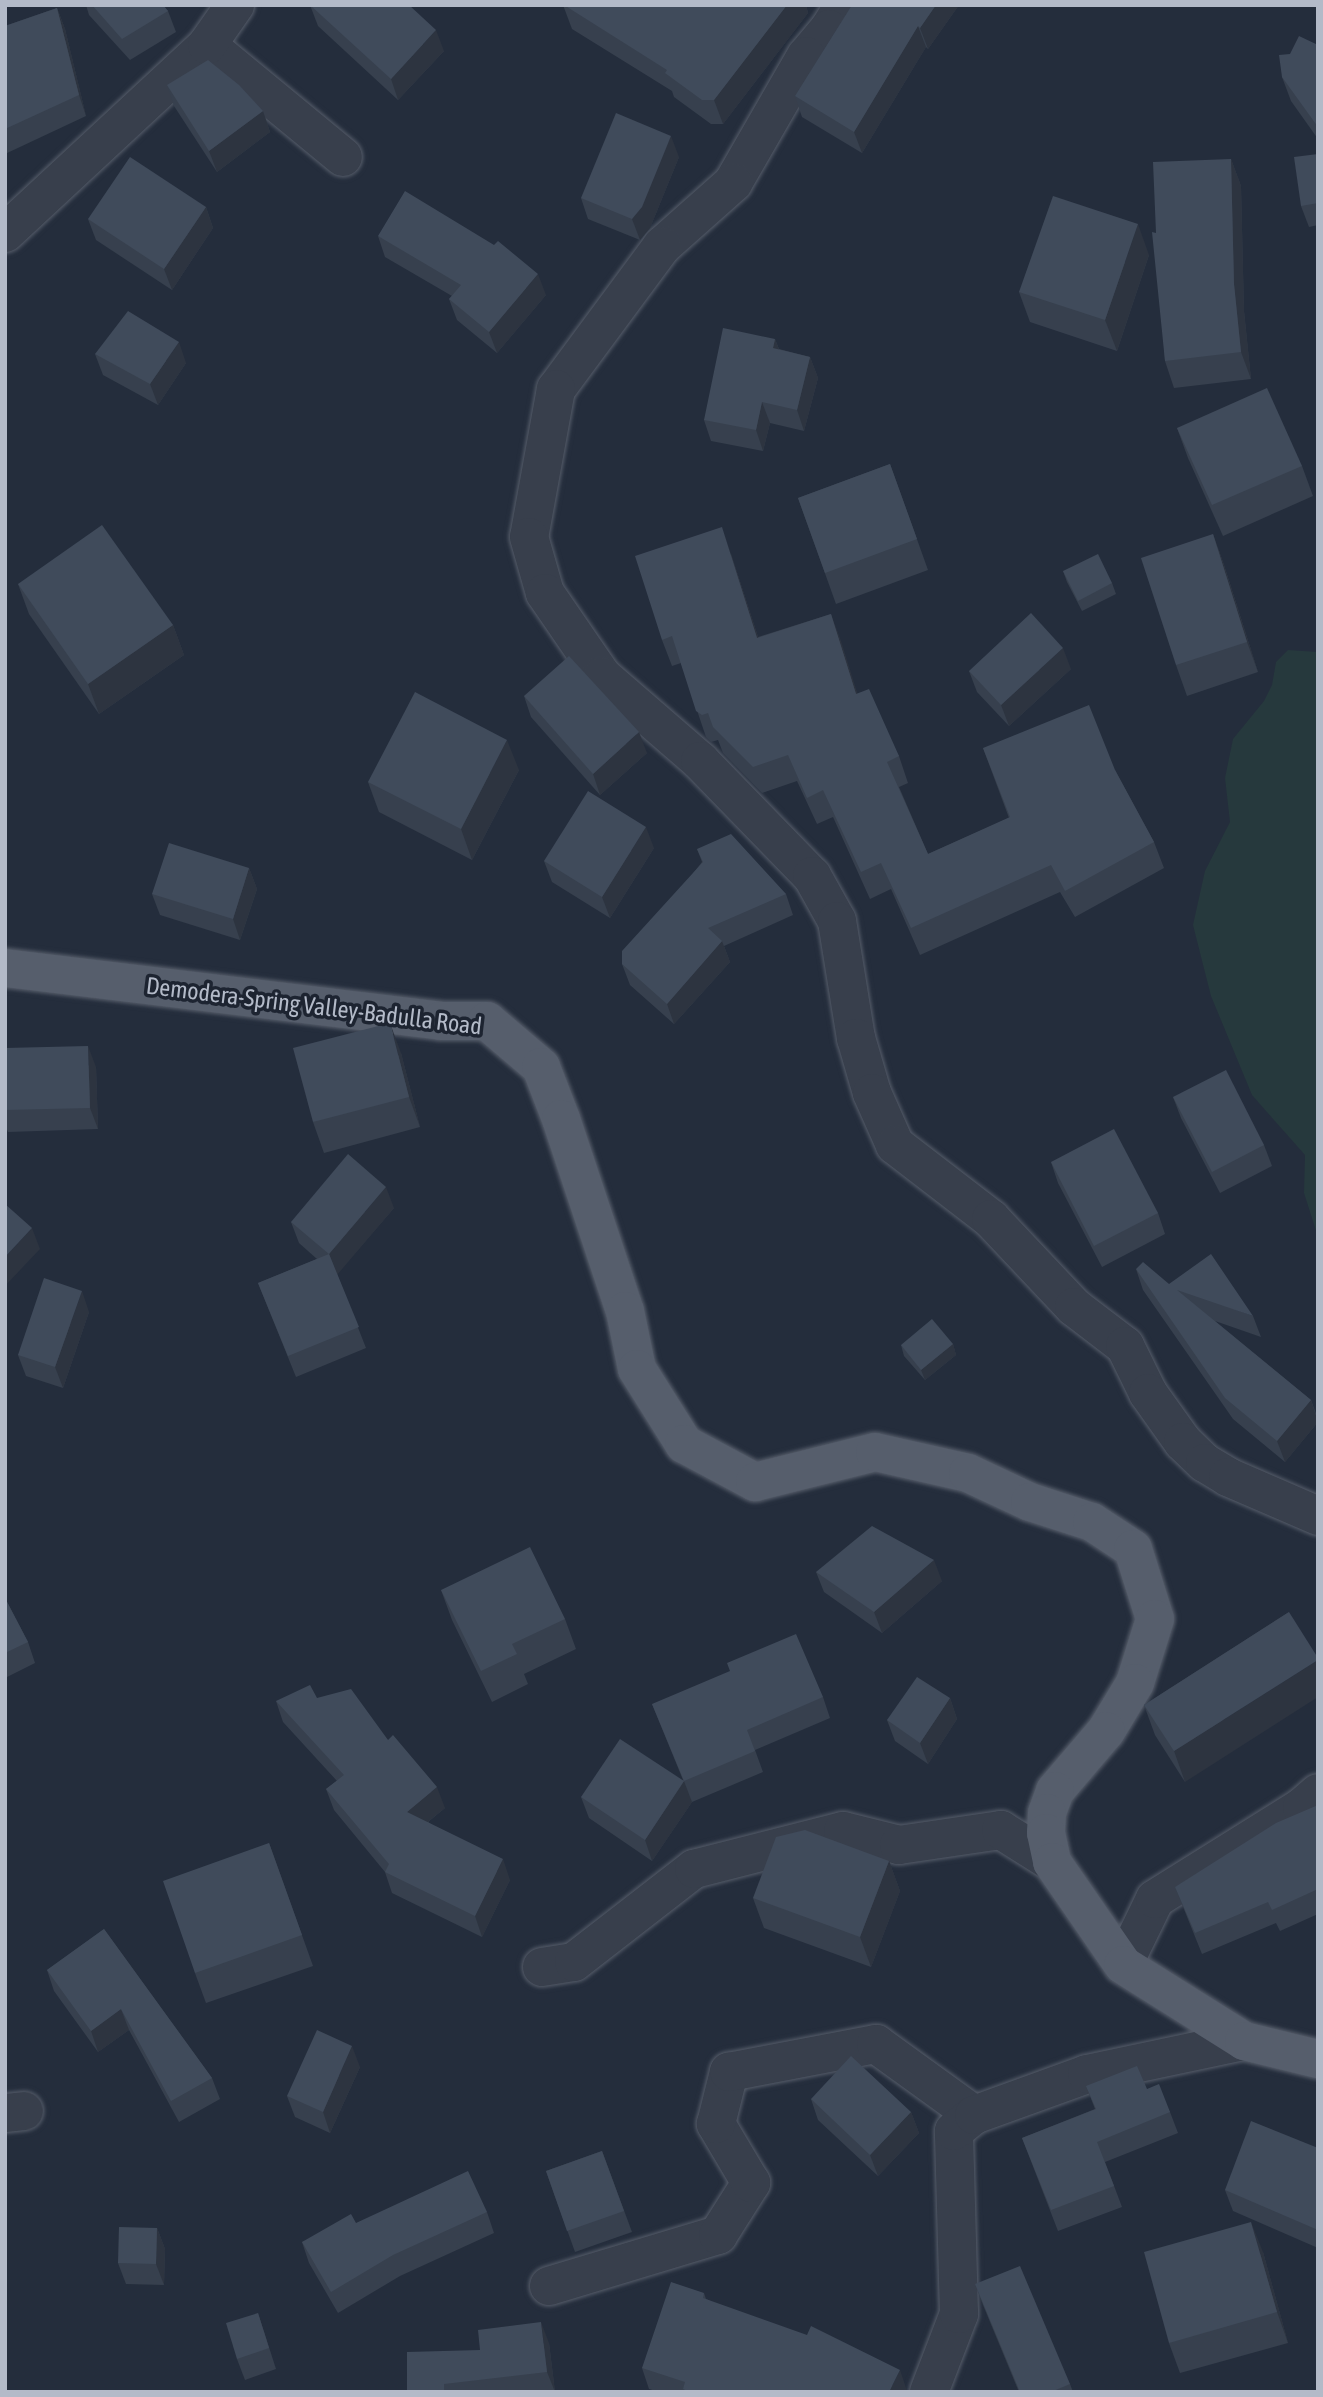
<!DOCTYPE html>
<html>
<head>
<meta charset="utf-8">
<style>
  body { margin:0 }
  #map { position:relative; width:1323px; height:2397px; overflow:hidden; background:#242d3c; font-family:"Asap Condensed",sans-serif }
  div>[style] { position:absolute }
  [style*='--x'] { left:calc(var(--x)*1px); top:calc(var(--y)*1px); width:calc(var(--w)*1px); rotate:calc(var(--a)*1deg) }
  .green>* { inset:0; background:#26393d }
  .roads { filter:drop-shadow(0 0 2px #565d6a) drop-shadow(0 0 2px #565d6a) }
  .minor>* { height:38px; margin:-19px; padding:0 19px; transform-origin:19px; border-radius:19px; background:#383f4c }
  .major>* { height:38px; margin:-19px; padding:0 19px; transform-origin:19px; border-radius:19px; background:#565e6c }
  .wall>* { inset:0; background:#37404e }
  .shaded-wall>* { inset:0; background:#2d3440 }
  .building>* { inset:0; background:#404b5b }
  span { translate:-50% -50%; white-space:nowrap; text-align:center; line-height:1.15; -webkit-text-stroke:7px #1d2431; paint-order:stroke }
  .street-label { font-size:24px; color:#b3bac8 }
  .frame { position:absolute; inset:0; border:7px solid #b3bac8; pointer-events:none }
</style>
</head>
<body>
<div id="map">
  <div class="green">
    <i style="clip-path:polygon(1288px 650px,1318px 652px,1318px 1237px,1304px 1193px,1305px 1155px,1252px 1095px,1211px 996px,1193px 925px,1205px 871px,1230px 822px,1225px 778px,1233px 739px,1264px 701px,1272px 685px,1276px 662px)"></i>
  </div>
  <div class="roads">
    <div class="minor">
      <i style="--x:844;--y:5;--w:28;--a:122"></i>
      <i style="--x:829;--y:29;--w:35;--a:130"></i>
      <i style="--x:806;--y:56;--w:146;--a:119.9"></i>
      <i style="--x:733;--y:183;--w:95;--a:138.4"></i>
      <i style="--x:662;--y:246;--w:178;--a:126.5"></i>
      <i style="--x:556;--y:389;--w:150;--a:100.3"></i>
      <i style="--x:529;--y:537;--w:58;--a:74.1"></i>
      <i style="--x:545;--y:593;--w:101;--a:55.5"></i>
      <i style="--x:602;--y:676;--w:130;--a:40.9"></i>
      <i style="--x:700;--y:761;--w:161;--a:45.8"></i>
      <i style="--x:812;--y:876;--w:51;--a:60.9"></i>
      <i style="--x:837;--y:921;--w:119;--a:80.8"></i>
      <i style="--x:856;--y:1038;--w:57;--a:73.8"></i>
      <i style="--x:872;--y:1093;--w:57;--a:66.1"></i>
      <i style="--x:895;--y:1145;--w:121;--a:37.6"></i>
      <i style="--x:991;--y:1219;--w:121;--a:46.7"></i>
      <i style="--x:1074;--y:1307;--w:64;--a:37.4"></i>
      <i style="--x:1125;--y:1346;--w:52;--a:63.9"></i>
      <i style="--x:1148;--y:1393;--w:60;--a:54.5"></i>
      <i style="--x:1183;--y:1442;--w:30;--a:44"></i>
      <i style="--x:1205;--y:1463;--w:27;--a:31"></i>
      <i style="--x:1228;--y:1477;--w:98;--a:23.4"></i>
      <i style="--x:207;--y:45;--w:176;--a:39.5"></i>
      <i style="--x:5;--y:233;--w:276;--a:-42.9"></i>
      <i style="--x:207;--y:45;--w:49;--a:-55"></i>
      <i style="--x:1123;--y:1965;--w:73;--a:-64.1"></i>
      <i style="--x:1155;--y:1899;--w:173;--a:-32"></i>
      <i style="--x:1302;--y:1807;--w:21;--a:-41"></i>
      <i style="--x:542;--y:1967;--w:32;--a:-9"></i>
      <i style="--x:574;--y:1962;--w:152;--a:-37.8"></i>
      <i style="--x:694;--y:1869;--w:154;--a:-14.3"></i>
      <i style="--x:843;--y:1831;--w:58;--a:14"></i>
      <i style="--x:899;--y:1845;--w:103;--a:-8.4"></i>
      <i style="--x:1001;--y:1830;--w:60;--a:32.1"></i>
      <i style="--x:5;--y:2113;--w:19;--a:-6"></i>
      <i style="--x:549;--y:2286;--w:177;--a:-16.8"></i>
      <i style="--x:718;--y:2235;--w:62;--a:-57.6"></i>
      <i style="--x:751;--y:2183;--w:69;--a:-120.7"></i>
      <i style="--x:716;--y:2124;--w:54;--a:-76"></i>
      <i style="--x:729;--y:2072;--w:150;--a:-10.8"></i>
      <i style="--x:876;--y:2044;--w:121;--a:35.9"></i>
      <i style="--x:929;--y:2392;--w:84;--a:-69"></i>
      <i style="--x:959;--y:2314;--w:183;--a:-91.6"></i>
      <i style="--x:954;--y:2131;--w:26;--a:-39"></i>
      <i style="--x:974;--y:2115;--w:120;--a:-19.9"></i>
      <i style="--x:1087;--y:2074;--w:160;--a:-11.9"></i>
    </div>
    <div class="major">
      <i style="--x:5;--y:968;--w:438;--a:6.9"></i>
      <i style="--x:440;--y:1021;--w:47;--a:0"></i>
      <i style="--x:487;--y:1021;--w:71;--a:40.4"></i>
      <i style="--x:541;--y:1067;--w:56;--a:69"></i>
      <i style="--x:561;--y:1119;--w:202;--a:71.6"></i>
      <i style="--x:625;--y:1311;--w:59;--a:78.3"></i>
      <i style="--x:637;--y:1369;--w:89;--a:57.9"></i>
      <i style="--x:684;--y:1444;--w:81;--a:28.2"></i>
      <i style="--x:755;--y:1482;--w:124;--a:-14"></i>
      <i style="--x:875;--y:1452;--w:95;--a:12.7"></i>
      <i style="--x:968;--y:1473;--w:68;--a:25.1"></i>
      <i style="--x:1030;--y:1502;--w:65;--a:17.9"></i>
      <i style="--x:1092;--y:1522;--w:49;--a:33.4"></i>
      <i style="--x:1133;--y:1549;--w:73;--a:72.6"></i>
      <i style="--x:1155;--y:1619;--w:67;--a:107.4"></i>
      <i style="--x:1135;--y:1683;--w:56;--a:121.1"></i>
      <i style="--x:1106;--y:1731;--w:79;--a:130.4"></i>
      <i style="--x:1055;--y:1791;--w:23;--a:110"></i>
      <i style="--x:1047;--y:1813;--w:20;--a:93"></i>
      <i style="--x:1046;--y:1833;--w:30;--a:78"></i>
      <i style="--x:1052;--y:1862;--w:125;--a:55.4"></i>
      <i style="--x:1123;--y:1965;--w:143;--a:32.1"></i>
      <i style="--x:1244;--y:2041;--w:76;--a:13.7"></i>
    </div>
  </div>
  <div class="wall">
    <i style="clip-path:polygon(86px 5px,163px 5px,168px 11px,176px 32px,130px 60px,89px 15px)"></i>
    <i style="clip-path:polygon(310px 5px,444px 51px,398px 100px,318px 26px)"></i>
    <i style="clip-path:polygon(563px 5px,806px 5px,808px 13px,723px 124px,711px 124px,674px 97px,672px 91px,572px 29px)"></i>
    <i style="clip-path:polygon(852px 5px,959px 5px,928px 49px,926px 47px,862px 153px,802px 117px,795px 96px)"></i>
    <i style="clip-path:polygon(57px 8px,65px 29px,86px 116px,5px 154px,5px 26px)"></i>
    <i style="clip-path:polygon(1318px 45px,1318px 139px,1291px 101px,1282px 77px,1290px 54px)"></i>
    <i style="clip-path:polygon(167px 85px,263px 111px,270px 132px,217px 172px,174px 106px)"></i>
    <i style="clip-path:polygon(1318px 154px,1318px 225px,1309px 227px,1301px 206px)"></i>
    <i style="clip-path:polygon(679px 157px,650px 228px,640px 240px,588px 219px,581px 198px)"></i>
    <i style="clip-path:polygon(1231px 159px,1241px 186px,1244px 311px,1251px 379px,1174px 388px,1165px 361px,1156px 233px)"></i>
    <i style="clip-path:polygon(206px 207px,213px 228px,172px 290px,96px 240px,88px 219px)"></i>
    <i style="clip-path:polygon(378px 236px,546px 295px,497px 353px,457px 320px,449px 299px,452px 296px,385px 257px)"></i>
    <i style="clip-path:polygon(1149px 255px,1117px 351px,1030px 322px,1019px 292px)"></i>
    <i style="clip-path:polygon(775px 339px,779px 349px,810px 357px,818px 378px,804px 431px,770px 423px,763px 451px,711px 441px,704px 420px)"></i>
    <i style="clip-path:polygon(95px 354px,186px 363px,158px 405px,103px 375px)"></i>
    <i style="clip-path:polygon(1177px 428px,1302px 466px,1313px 496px,1223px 536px,1188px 458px)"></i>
    <i style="clip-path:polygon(890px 464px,928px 570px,836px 604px,798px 498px)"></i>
    <i style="clip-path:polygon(1213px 534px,1224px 565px,1258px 672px,1187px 696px,1176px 665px)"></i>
    <i style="clip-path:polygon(731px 554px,758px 637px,831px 614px,857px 694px,899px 756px,908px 783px,899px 787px,928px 854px,1009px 818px,983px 748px,1115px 770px,1154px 842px,1164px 868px,1075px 917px,1060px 892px,920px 955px,891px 889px,870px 899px,833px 817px,817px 824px,797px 781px,762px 793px,723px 753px,718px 740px,711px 742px,706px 737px,681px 663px,672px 666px,662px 640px)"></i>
    <i style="clip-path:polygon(1063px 571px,1112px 583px,1116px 594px,1082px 611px,1067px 582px)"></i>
    <i style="clip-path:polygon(18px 584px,173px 625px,184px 655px,99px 714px,29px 614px)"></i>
    <i style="clip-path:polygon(1071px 669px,1009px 726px,977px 692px,969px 671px)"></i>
    <i style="clip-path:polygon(524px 696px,647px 753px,600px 795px,531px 717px)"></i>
    <i style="clip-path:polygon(519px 770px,472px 860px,379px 812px,368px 782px)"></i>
    <i style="clip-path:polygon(654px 848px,610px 918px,552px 882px,544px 861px)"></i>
    <i style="clip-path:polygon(697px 849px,786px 894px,793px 915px,724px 946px,730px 962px,674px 1024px,630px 985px,622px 964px,702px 862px)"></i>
    <i style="clip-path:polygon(249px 868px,257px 889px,240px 940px,160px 915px,152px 894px)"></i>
    <i style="clip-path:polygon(5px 1048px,96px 1067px,98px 1129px,8px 1132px,5px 1125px)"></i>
    <i style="clip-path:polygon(401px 1053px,420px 1127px,324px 1153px,313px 1122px)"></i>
    <i style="clip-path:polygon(1173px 1097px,1264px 1145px,1272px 1166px,1220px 1193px,1181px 1118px)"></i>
    <i style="clip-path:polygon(1051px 1162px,1158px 1213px,1165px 1234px,1102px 1267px,1058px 1183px)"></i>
    <i style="clip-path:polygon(394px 1208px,337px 1274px,366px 1348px,296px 1377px,258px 1283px,317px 1259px,299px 1243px,291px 1222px)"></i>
    <i style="clip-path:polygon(1136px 1269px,1169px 1284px,1253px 1316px,1261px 1337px,1215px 1321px,1311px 1400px,1318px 1419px,1318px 1422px,1285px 1462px,1233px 1419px,1143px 1290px)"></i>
    <i style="clip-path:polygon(89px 1312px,63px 1388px,26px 1376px,18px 1355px)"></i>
    <i style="clip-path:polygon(953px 1344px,956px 1355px,925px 1380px,904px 1356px,901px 1345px)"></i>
    <i style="clip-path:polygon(816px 1572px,942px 1581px,882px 1633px,824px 1592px)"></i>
    <i style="clip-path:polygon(441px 1590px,565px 1619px,576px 1649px,524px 1674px,528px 1684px,492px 1702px,452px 1620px)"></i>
    <i style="clip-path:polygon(5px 1598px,28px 1642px,35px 1663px,5px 1678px)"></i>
    <i style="clip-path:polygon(1289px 1612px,1185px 1782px,1155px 1735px,1144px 1705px)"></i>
    <i style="clip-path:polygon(823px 1697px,830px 1718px,755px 1750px,763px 1772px,692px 1802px,652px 1861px,589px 1818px,581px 1797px,683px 1780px,652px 1704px)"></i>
    <i style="clip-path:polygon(317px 1698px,388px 1740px,445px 1808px,428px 1822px,510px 1880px,482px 1937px,392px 1893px,385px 1872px,334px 1810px,326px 1789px,337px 1781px,283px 1722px,276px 1701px)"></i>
    <i style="clip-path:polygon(950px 1698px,957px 1719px,928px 1764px,895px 1741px,887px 1720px)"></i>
    <i style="clip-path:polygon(1318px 1805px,1318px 1914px,1280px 1931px,1276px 1923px,1202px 1954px,1175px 1887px)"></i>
    <i style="clip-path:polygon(269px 1843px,313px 1966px,206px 2003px,195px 1973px)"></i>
    <i style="clip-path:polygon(889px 1861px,900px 1891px,871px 1967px,764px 1928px,753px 1898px)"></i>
    <i style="clip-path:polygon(104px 1929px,212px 2078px,220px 2099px,179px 2122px,129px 2030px,98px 2052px,54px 1991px,47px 1970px)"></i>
    <i style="clip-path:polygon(360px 2067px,330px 2133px,295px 2117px,287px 2096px)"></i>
    <i style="clip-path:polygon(1086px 2086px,1147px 2089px,1170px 2112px,1178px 2133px,1105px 2162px,1122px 2207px,1058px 2231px,1022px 2138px,1095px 2109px)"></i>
    <i style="clip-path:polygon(811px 2099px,911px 2112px,919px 2133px,878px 2176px,818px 2120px)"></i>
    <i style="clip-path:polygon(1318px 2148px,1318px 2248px,1233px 2211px,1225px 2190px)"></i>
    <i style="clip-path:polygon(602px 2151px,632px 2232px,575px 2252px,546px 2171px)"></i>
    <i style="clip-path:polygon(487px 2212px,494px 2233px,400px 2276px,338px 2313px,309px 2263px,302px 2242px,356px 2223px)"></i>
    <i style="clip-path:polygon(157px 2228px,165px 2249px,164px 2285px,126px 2284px,118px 2263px)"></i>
    <i style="clip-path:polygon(1263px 2252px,1288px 2343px,1180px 2373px,1169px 2343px)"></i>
    <i style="clip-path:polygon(975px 2284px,1070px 2384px,1073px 2392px,1019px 2392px,983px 2305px)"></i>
    <i style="clip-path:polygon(704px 2293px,706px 2299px,907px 2392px,659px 2392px,649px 2389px,642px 2368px)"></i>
    <i style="clip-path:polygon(258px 2313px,276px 2369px,245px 2380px,237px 2359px)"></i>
    <i style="clip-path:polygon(549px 2343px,555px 2392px,407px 2392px,480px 2350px)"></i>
  </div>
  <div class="shaded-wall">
    <i style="clip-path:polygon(787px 5px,806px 5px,808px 13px,723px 124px,714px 100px)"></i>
    <i style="clip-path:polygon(936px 5px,959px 5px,928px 49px,920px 28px)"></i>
    <i style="clip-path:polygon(57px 8px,65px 29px,86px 116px,79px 95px)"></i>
    <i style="clip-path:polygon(918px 26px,926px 47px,862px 153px,854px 132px)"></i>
    <i style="clip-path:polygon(436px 30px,444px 51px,398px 100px,391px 79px)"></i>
    <i style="clip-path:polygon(263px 111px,270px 132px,217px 172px,209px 151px)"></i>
    <i style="clip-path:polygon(671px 136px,679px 157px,650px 228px,640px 240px,632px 219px)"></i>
    <i style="clip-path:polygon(1231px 159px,1241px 186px,1244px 311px,1251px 379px,1241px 352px,1234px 284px)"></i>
    <i style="clip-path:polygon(206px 207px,213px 228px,172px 290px,164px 269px)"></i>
    <i style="clip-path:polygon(1138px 224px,1149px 255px,1117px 351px,1105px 320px)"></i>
    <i style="clip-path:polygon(538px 274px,546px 295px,497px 353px,489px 332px)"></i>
    <i style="clip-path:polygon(775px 339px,783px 360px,773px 348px)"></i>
    <i style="clip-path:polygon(179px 342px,186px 363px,158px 405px,150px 384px)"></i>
    <i style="clip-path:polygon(810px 357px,818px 378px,804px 431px,797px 410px)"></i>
    <i style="clip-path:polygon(762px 402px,770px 423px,763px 451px,756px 430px)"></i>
    <i style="clip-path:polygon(722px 527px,731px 554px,767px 664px,757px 638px)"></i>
    <i style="clip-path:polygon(1213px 534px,1224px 565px,1258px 672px,1247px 642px)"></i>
    <i style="clip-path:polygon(831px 614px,841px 641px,866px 721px,856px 694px)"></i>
    <i style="clip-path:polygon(173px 625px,184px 655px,99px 714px,88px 684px)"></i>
    <i style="clip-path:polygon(1063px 648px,1071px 669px,1009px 726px,1001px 705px)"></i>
    <i style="clip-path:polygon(639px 732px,647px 753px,600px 795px,593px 774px)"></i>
    <i style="clip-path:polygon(507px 740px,519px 770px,472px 860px,461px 829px)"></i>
    <i style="clip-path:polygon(646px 827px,654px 848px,610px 918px,602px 897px)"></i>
    <i style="clip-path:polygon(249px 868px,257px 889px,240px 940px,233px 919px)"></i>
    <i style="clip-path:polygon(722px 941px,730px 962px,674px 1024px,667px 1004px)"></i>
    <i style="clip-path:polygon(390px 1023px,401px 1053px,420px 1127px,409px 1097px)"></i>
    <i style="clip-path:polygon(88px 1046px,96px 1067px,98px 1129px,90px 1108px)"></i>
    <i style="clip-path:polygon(386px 1187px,394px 1208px,337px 1275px,329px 1254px)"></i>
    <i style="clip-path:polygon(32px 1228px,40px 1249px,5px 1286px,5px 1257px)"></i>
    <i style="clip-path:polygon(82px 1291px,89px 1312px,63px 1388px,55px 1367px)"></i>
    <i style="clip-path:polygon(953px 1344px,956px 1355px,925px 1380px,921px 1370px)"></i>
    <i style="clip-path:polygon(1311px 1400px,1318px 1422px,1285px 1462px,1277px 1441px)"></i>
    <i style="clip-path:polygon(934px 1560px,942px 1581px,882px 1633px,874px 1612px)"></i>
    <i style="clip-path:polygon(1318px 1660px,1318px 1697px,1185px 1782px,1174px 1751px)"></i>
    <i style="clip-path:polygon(950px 1698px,957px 1719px,928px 1764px,920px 1743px)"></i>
    <i style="clip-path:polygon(684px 1781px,692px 1802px,652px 1861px,645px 1840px)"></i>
    <i style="clip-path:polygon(437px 1787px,445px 1808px,414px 1833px,407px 1812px)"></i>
    <i style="clip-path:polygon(503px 1859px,510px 1880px,482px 1937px,475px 1916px)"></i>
    <i style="clip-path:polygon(889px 1861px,900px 1891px,871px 1967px,860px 1937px)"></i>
    <i style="clip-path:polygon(121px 2009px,129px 2030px,98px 2052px,91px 2031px)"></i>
    <i style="clip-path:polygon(352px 2046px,360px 2067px,330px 2133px,323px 2112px)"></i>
    <i style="clip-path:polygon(911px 2112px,919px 2133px,878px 2176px,870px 2155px)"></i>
    <i style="clip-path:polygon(1251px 2222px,1263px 2252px,1288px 2343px,1277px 2312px)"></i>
    <i style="clip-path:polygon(157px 2228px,165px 2249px,164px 2285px,156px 2264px)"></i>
    <i style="clip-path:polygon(541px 2322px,549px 2343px,555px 2392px,547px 2372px)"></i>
    <i style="clip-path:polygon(900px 2370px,907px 2391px,889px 2392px)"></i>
  </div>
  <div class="building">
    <i style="clip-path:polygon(92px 5px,163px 5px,168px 11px,122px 39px)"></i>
    <i style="clip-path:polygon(310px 5px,409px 5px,436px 30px,391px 79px)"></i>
    <i style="clip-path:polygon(564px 5px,787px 5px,714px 100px,702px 100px,665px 73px,667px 70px)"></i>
    <i style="clip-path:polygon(852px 5px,936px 5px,920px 28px,918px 26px,854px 132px,795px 96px)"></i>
    <i style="clip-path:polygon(57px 8px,79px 95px,5px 129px,5px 26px)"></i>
    <i style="clip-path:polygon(1299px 36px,1318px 45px,1318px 127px,1282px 77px,1279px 55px,1290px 54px)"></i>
    <i style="clip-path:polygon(208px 60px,239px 85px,263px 111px,209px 151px,167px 85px)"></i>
    <i style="clip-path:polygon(616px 113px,671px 136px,642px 207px,632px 219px,581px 198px)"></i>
    <i style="clip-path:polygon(1318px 154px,1318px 203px,1301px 206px,1294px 157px)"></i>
    <i style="clip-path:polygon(130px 157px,206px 207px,164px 269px,88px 219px)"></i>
    <i style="clip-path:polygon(1231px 159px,1234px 284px,1241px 352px,1165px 361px,1152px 232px,1156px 233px,1153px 162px)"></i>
    <i style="clip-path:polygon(405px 191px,494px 245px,498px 241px,538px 274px,489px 332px,449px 299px,461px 285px,378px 236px)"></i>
    <i style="clip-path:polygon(1053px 196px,1138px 224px,1105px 320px,1019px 292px)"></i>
    <i style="clip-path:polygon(128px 311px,179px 342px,150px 384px,95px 354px)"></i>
    <i style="clip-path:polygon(723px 328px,775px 339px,773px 348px,810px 357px,797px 410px,762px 402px,756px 430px,704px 420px)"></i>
    <i style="clip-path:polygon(1267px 388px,1302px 466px,1212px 505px,1177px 428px)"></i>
    <i style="clip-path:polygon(890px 464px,917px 539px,825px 573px,798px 498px)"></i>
    <i style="clip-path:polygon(102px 525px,173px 625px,88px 684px,18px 584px)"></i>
    <i style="clip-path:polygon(722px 527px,757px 638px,831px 614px,856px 694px,869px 689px,899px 756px,887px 762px,928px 854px,1010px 817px,983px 748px,1089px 705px,1115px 770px,1154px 842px,1065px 891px,1051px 865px,911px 928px,881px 863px,861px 872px,823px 790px,807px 798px,788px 755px,753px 767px,713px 727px,708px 713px,702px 715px,696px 711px,672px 636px,662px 640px,635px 556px)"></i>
    <i style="clip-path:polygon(1213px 534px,1247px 642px,1176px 665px,1141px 558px)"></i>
    <i style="clip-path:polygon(1098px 554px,1112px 583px,1078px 601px,1063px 571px)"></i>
    <i style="clip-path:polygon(1031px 613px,1063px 648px,1001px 705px,969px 671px)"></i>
    <i style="clip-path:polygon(569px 656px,639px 732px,593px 774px,524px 696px)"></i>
    <i style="clip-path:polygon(415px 692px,507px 740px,461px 829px,368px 782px)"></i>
    <i style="clip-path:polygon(588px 791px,646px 827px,602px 897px,544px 861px)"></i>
    <i style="clip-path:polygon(731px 834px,786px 894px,708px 928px,722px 941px,667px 1004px,622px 964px,622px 951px,703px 862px,697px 849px)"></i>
    <i style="clip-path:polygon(169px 843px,249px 868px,233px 919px,152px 894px)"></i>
    <i style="clip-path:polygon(390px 1023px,409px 1097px,313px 1122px,293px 1048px)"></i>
    <i style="clip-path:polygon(88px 1046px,90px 1108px,5px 1110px,5px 1048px)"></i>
    <i style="clip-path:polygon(1226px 1070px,1264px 1145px,1212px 1172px,1173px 1097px)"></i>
    <i style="clip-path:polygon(1114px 1129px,1158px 1213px,1094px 1246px,1051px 1162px)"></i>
    <i style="clip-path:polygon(348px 1154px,386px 1187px,329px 1254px,291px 1222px)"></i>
    <i style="clip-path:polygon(5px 1204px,32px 1228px,5px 1257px)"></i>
    <i style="clip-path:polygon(329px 1254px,359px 1327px,288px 1356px,258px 1283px)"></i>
    <i style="clip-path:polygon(1211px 1254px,1253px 1316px,1177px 1290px,1311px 1400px,1277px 1441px,1225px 1398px,1136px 1269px,1143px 1262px,1169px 1284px)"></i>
    <i style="clip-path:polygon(44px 1278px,82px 1291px,55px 1367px,18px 1355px)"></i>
    <i style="clip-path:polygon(932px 1319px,953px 1344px,921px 1370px,901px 1345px)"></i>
    <i style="clip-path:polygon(872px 1526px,934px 1560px,874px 1612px,816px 1572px)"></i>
    <i style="clip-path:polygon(530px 1547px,565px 1619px,512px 1644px,517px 1654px,481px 1671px,441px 1590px)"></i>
    <i style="clip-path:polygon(5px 1598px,28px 1642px,5px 1653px)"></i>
    <i style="clip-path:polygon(1289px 1612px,1318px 1658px,1318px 1660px,1174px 1751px,1144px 1705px)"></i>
    <i style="clip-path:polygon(796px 1634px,823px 1697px,747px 1730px,755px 1751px,684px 1781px,652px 1704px,730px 1671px,727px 1663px)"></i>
    <i style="clip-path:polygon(917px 1677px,950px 1698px,920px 1743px,887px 1720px)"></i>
    <i style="clip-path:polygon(310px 1685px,317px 1698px,351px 1689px,388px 1740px,393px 1735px,437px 1787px,407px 1812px,503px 1859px,475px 1916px,385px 1872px,389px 1864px,326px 1789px,344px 1775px,276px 1701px)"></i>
    <i style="clip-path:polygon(620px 1739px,684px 1781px,645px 1840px,581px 1797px)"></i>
    <i style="clip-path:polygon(1318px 1805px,1318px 1889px,1272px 1910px,1268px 1902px,1195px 1933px,1175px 1887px,1276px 1823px)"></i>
    <i style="clip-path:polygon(805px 1830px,889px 1861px,860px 1937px,753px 1898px,776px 1837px)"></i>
    <i style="clip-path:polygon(269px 1843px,302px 1935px,195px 1973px,163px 1881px)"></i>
    <i style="clip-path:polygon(104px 1929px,212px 2078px,171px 2101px,121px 2009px,91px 2031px,47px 1970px)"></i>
    <i style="clip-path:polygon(317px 2030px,352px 2046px,323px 2112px,287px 2096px)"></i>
    <i style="clip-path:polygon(851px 2056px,911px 2112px,870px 2155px,811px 2099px)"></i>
    <i style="clip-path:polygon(1137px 2066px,1147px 2089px,1159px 2084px,1170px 2112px,1097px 2142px,1114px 2186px,1051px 2210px,1022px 2138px,1096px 2109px,1086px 2086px)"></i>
    <i style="clip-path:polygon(1251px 2121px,1318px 2148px,1318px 2230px,1225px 2190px)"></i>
    <i style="clip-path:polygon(602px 2151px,624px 2211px,567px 2231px,546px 2171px)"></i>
    <i style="clip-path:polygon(468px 2171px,487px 2212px,393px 2255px,331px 2292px,302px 2242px,351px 2214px,356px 2223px)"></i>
    <i style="clip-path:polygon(1251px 2222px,1277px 2312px,1169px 2343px,1144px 2252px)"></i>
    <i style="clip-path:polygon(119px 2227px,157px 2228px,156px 2264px,118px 2263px)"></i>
    <i style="clip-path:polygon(1020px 2266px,1070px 2384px,1051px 2392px,1020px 2392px,975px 2284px)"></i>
    <i style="clip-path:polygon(671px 2282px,704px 2293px,703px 2298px,807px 2335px,811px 2326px,900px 2370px,889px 2392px,690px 2392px,683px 2389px,685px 2382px,642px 2368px)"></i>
    <i style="clip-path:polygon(258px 2313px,269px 2348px,237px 2359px,226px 2323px)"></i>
    <i style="clip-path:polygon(541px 2322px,547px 2372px,444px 2384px,444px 2392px,407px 2392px,407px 2352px,480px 2350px,478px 2330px)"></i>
  </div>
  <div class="street-label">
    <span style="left:314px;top:1006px;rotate:7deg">Demodera-Spring Valley-Badulla Road</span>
  </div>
  <div class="frame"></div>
</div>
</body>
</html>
